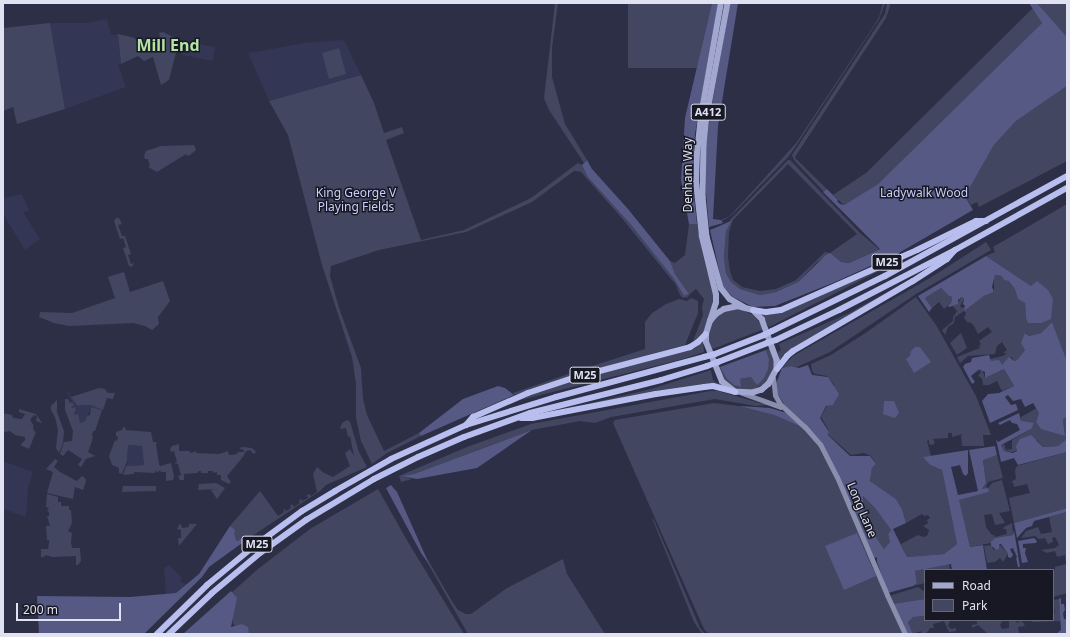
<!DOCTYPE html>
<html>
<head>
<meta charset="utf-8">
<style>
  body { margin:0 }
  #map { position:relative; width:1070px; height:637px; overflow:hidden; background:#2d2f46; font-family:"Noto Sans",sans-serif }
  div>[style] { position:absolute }
  [style*='--x'] { left:calc(var(--x)*1px); top:calc(var(--y)*1px); width:calc(var(--w)*1px); rotate:calc(var(--a)*1deg) }
  .built>* { inset:0; background:#333654 }
  .green>* { inset:0; background:#434660 }
  .forest>* { inset:0; background:#555984 }
  .secondary>* { height:5px; margin:-2.5px; padding:0 2.5px; transform-origin:2.5px; border-radius:2.5px; background:#8a8ead }
  .primary>* { height:5.5px; margin:-2.75px; padding:0 2.75px; transform-origin:2.75px; border-radius:2.75px; background:#a2a7d0 }
  .highway>* { height:6px; margin:-3px; padding:0 3px; transform-origin:3px; border-radius:3px; background:#b8bfef }
  .highway-bridge>* { height:6px; margin:-3px; padding:0 3px; transform-origin:3px; border-radius:3px; background:#b8bfef }
  span { translate:-50% -50%; white-space:nowrap; text-align:center; line-height:1.15; -webkit-text-stroke:3px #171823; paint-order:stroke }
  .shield-label span { padding:1px 3px; background:#171823; border:1px solid; border-radius:3px; -webkit-text-stroke-width:0 }
  .shield-label { font-size:11px; color:#e0e2f2; font-weight:700 }
  .street-label { font-size:12px; color:#e0e2f2 }
  .park-label { font-size:12px; color:#c9cff9 }
  .district-label { font-size:16px; color:#b3e4a4; font-weight:700 }
  .frame { position:absolute; inset:0; border:4px solid #e0e2f2; pointer-events:none }
  .legend { position:absolute; left:924px; top:569px; width:130px; height:52px; box-sizing:border-box; background:#171823; border:1px solid #676976; margin:0; padding:5px 7px; list-style:none; font-size:12px; color:#e0e2f2 }
  .legend li { display:flex; align-items:center; gap:8px; height:20px }
  .legend b { width:20px; border:1px solid #676976 }
  .scale { position:absolute; left:16px; top:603px; width:105px; height:18px; box-sizing:border-box; border:2px solid #e0e2f2; border-top:0; padding-left:5px; font-size:12px; line-height:14px; white-space:nowrap; color:#e0e2f2; -webkit-text-stroke:3px #171823; paint-order:stroke }
</style>
</head>
<body>
<div id="map">
  <div class="built">
    <i style="clip-path:polygon(107px 19px,111px 35px,118px 34px,121px 64px,118px 65px,126px 87px,65px 109px,50px 23px,85px 23px)"></i>
    <i style="clip-path:polygon(344px 40px,361px 75px,269px 101px,248px 53px,305px 43px)"></i>
    <i style="clip-path:polygon(189px 42px,215px 47px,213px 61px,182px 55px,184px 46px,188px 45px)"></i>
    <i style="clip-path:polygon(22px 194px,29px 211px,23px 212px,40px 239px,25px 250px,3px 214px,4px 198px)"></i>
    <i style="clip-path:polygon(68px 391px,77px 405px,90px 405px,109px 413px,91px 407px,85px 421px,80px 423px,75px 415px,76px 411px,67px 392px)"></i>
    <i style="clip-path:polygon(128px 445px,142px 446px,144px 465px,127px 466px)"></i>
    <i style="clip-path:polygon(3px 461px,33px 472px,28px 488px,26px 517px,3px 509px)"></i>
    <i style="clip-path:polygon(169px 565px,182px 578px,180px 580px,182px 583px,187px 584px,176px 593px,166px 594px,164px 568px)"></i>
  </div>
  <div class="green">
    <i style="clip-path:polygon(555px 3px,558px 3px,552px 48px,552px 77px,565px 124px,587px 160px,584px 163px,549px 110px,544px 98px)"></i>
    <i style="clip-path:polygon(628px 3px,712px 3px,697px 68px,628px 68px)"></i>
    <i style="clip-path:polygon(883px 3px,885px 3px,879px 19px,796px 146px,788px 157px,732px 215px,722px 221px,721px 220px,730px 216px,797px 142px,873px 27px,879px 17px)"></i>
    <i style="clip-path:polygon(887px 3px,890px 3px,890px 6px,886px 18px,795px 157px,796px 159px,827px 189px,824px 192px,794px 160px,792px 155px,885px 14px)"></i>
    <i style="clip-path:polygon(1037px 3px,1067px 3px,1067px 37px)"></i>
    <i style="clip-path:polygon(1033px 8px,1042px 23px,878px 184px,844px 205px,833px 195px,866px 173px)"></i>
    <i style="clip-path:polygon(50px 23px,65px 109px,17px 124px,13px 107px,3px 111px,3px 28px)"></i>
    <i style="clip-path:polygon(163px 32px,175px 38px,178px 45px,169px 80px,161px 85px,153px 57px,144px 61px,138px 56px,121px 64px,118px 34px,135px 38px,136px 41px,150px 41px,160px 37px,159px 33px)"></i>
    <i style="clip-path:polygon(339px 48px,346px 74px,329px 79px,322px 53px)"></i>
    <i style="clip-path:polygon(361px 75px,374px 103px,384px 133px,402px 127px,404px 133px,386px 140px,421px 240px,464px 230px,531px 198px,578px 163px,582px 165px,587px 176px,632px 226px,674px 279px,684px 296px,689px 294px,675px 274px,670px 261px,675px 263px,685px 255px,689px 224px,697px 224px,704px 259px,714px 299px,712px 313px,703px 333px,697px 341px,693px 341px,703px 315px,702px 307px,704px 299px,696px 289px,690px 294px,688px 297px,683px 298px,680px 295px,676px 285px,621px 217px,581px 172px,577px 171px,574px 171px,532px 202px,466px 232px,379px 250px,331px 266px,330px 276px,339px 308px,361px 368px,363px 399px,367px 415px,384px 451px,419px 433px,421px 436px,387px 453px,372px 464px,361px 441px,356px 418px,356px 384px,352px 357px,322px 265px,288px 135px,269px 101px)"></i>
    <i style="clip-path:polygon(1067px 86px,1067px 161px,979px 207px,977px 202px,971px 205px,965px 196px,994px 145px,1016px 121px)"></i>
    <i style="clip-path:polygon(194px 145px,196px 150px,190px 155px,187px 156px,186px 154px,157px 172px,148px 167px,150px 166px,148px 159px,145px 159px,144px 156px,146px 151px,161px 146px)"></i>
    <i style="clip-path:polygon(evenodd,788px 160px,790px 160px,860px 233px,879px 249px,849px 263px,841px 262px,830px 254px,816px 263px,798px 282px,776px 292px,760px 295px,740px 289px,731px 282px,726px 273px,724px 257px,726px 231px,730px 220px,788px 160px,788px 164px,857px 234px,830px 253px,825px 252px,796px 280px,776px 289px,760px 291px,742px 287px,733px 280px,730px 271px,728px 257px,729px 232px,733px 220px,788px 164px)"></i>
    <i style="clip-path:polygon(1067px 204px,1067px 361px,1052px 322px,1041px 333px,1029px 336px,1026px 333px,1025px 350px,1017px 360px,1014px 361px,1011px 357px,1002px 365px,991px 361px,990px 359px,1003px 356px,1007px 353px,1003px 353px,1007px 350px,1002px 342px,997px 346px,995px 354px,968px 356px,960px 363px,957px 357px,980px 348px,979px 346px,981px 344px,979px 341px,992px 332px,988px 327px,978px 334px,974px 326px,970px 322px,968px 323px,964px 318px,966px 313px,964px 311px,955px 317px,954px 323px,948px 327px,945px 335px,942px 330px,953px 321px,953px 317px,957px 311px,952px 305px,956px 305px,962px 297px,964px 299px,960px 306px,962px 308px,966px 306px,964px 310px,984px 296px,994px 292px,994px 275px,1002px 276px,1009px 280px,1025px 303px,1026px 318px,1031px 286px,986px 256px,995px 252px,993px 247px)"></i>
    <i style="clip-path:polygon(116px 218px,119px 218px,122px 224px,118px 225px,122px 236px,125px 236px,131px 254px,128px 255px,131px 264px,134px 263px,132px 267px,129px 266px,123px 248px,126px 247px,123px 238px,120px 239px,114px 221px)"></i>
    <i style="clip-path:polygon(986px 242px,991px 250px,916px 294px,830px 352px,797px 367px,791px 366px,782px 368px,793px 356px,930px 278px)"></i>
    <i style="clip-path:polygon(930px 245px,769px 327px,760px 313px,769px 314px)"></i>
    <i style="clip-path:polygon(124px 272px,130px 292px,163px 281px,170px 301px,158px 317px,159px 324px,152px 330px,145px 326px,133px 323px,69px 326px,54px 323px,39px 317px,40px 312px,72px 313px,115px 298px,108px 277px)"></i>
    <i style="clip-path:polygon(914px 277px,784px 355px,779px 361px,778px 352px,781px 350px,779px 344px,849px 313px)"></i>
    <i style="clip-path:polygon(941px 288px,949px 296px,952px 297px,951px 303px,944px 309px,939px 302px,932px 308px,925px 298px)"></i>
    <i style="clip-path:polygon(916px 297px,936px 325px,976px 396px,991px 435px,983px 435px,984px 446px,962px 446px,961px 436px,963px 434px,952px 437px,952px 433px,948px 433px,948px 438px,933px 439px,935px 443px,932px 445px,929px 444px,929px 440px,927px 441px,931px 456px,924px 457px,930px 465px,942px 470px,957px 544px,944px 554px,907px 557px,901px 544px,918px 535px,923px 537px,927px 536px,929px 530px,923px 526px,932px 521px,928px 523px,927px 520px,930px 518px,928px 515px,924px 516px,922px 514px,906px 523px,902px 509px,896px 499px,870px 481px,872px 468px,876px 464px,871px 456px,864px 453px,851px 455px,829px 435px,828px 429px,821px 417px,827px 406px,833px 404px,834px 385px,827px 376px,815px 374px,812px 371px,811px 364px,831px 355px,867px 332px)"></i>
    <i style="clip-path:polygon(691px 298px,698px 301px,698px 313px,685px 345px,575px 375px,514px 395px,513px 393px,574px 372px,645px 349px,645px 322px,652px 313px,666px 304px,679px 299px,687px 301px)"></i>
    <i style="clip-path:polygon(731px 309px,741px 309px,755px 316px,764px 329px,710px 350px,707px 339px,713px 320px,720px 313px)"></i>
    <i style="clip-path:polygon(961px 333px,967px 348px,957px 355px,950px 343px)"></i>
    <i style="clip-path:polygon(703px 340px,704px 352px,683px 359px,513px 402px,569px 382px,670px 355px)"></i>
    <i style="clip-path:polygon(770px 348px,774px 365px,771px 375px,767px 382px,751px 391px,730px 387px,724px 381px,717px 368px,720px 367px,726px 378px,740px 379px,751px 377px,769px 359px,766px 350px)"></i>
    <i style="clip-path:polygon(979px 369px,982px 369px,985px 378px,1004px 369px,1014px 386px,1002px 391px,997px 381px,989px 385px,983px 385px,982px 379px,978px 375px,981px 373px,980px 370px,973px 374px)"></i>
    <i style="clip-path:polygon(711px 370px,713px 380px,722px 386px,587px 404px,651px 389px)"></i>
    <i style="clip-path:polygon(99px 388px,105px 389px,108px 393px,115px 393px,113px 399px,107px 398px,103px 410px,90px 405px,77px 405px,71px 397px)"></i>
    <i style="clip-path:polygon(710px 391px,718px 391px,767px 405px,756px 406px,715px 399px,611px 417px,595px 423px,580px 421px,532px 430px,414px 474px,402px 476px,412px 479px,401px 482px,399px 476px,467px 447px,531px 424px)"></i>
    <i style="clip-path:polygon(65px 399px,68px 399px,70px 403px,72px 402px,74px 405px,71px 408px,75px 407px,76px 411px,74px 413px,75px 415px,78px 414px,80px 423px,85px 421px,87px 416px,90px 415px,91px 407px,102px 410px,95px 431px,93px 431px,92px 435px,93px 436px,92px 441px,88px 452px,95px 456px,86px 459px,81px 467px,78px 465px,82px 459px,68px 450px,63px 456px,60px 454px,64px 442px,72px 441px,73px 431px,65px 410px)"></i>
    <i style="clip-path:polygon(57px 400px,57px 412px,64px 431px,63px 443px,59px 453px,56px 448px,58px 430px,55px 417px,51px 410px,51px 406px)"></i>
    <i style="clip-path:polygon(714px 403px,739px 406px,774px 415px,804px 428px,814px 439px,835px 476px,904px 634px,709px 634px,704px 629px,613px 423px,615px 420px)"></i>
    <i style="clip-path:polygon(19px 409px,36px 414px,42px 423px,36px 421px,37px 416px,34px 415px,30px 420px,34px 426px,28px 424px,33px 426px,34px 431px,36px 432px,29px 449px,20px 445px,25px 440px,25px 437px,15px 435px,10px 431px,5px 432px,3px 430px,3px 413px,12px 415px,13px 418px,22px 419px,25px 414px,19px 412px)"></i>
    <i style="clip-path:polygon(1035px 409px,1037px 409px,1039px 413px,1036px 422px,1065px 436px,1063px 420px,1067px 416px,1067px 443px,1066px 441px,1058px 446px,1043px 447px,1037px 440px,1013px 452px,1004px 451px,1001px 445px,1004px 444px,1006px 450px,1012px 449px,1012px 440px,1031px 429px,1020px 421px,1021px 417px)"></i>
    <i style="clip-path:polygon(347px 420px,350px 422px,359px 452px,367px 467px,326px 485px,320px 491px,249px 538px,244px 536px,238px 541px,236px 540px,230px 526px,260px 491px,278px 516px,284px 512px,283px 510px,285px 509px,286px 511px,291px 508px,290px 506px,292px 504px,294px 507px,300px 503px,299px 500px,301px 499px,302px 501px,308px 498px,307px 495px,309px 494px,311px 496px,317px 492px,313px 474px,317px 467px,324px 473px,333px 477px,350px 466px,345px 453px,350px 449px,354px 456px,350px 436px,348px 437px,346px 428px,340px 429px,342px 423px)"></i>
    <i style="clip-path:polygon(123px 427px,126px 428px,125px 430px,151px 432px,153px 442px,157px 442px,156px 444px,159px 464px,160px 466px,171px 463px,174px 476px,173px 480px,166px 481px,166px 472px,161px 472px,160px 470px,158px 472px,155px 471px,155px 473px,134px 472px,134px 474px,123px 475px,126px 466px,144px 465px,142px 446px,128px 445px,127px 461px,122px 474px,119px 473px,119px 468px,112px 465px,109px 456px,115px 440px,117px 441px,118px 437px,116px 436px,116px 432px,122px 430px)"></i>
    <i style="clip-path:polygon(179px 444px,179px 451px,189px 451px,191px 453px,196px 451px,196px 453px,219px 454px,228px 451px,229px 455px,231px 455px,237px 454px,238px 452px,244px 452px,244px 450px,240px 449px,241px 447px,252px 448px,256px 452px,254px 454px,250px 450px,246px 451px,243px 457px,241px 457px,242px 458px,227px 476px,231px 482px,229px 484px,221px 480px,221px 475px,217px 475px,217px 472px,213px 473px,213px 471px,208px 471px,208px 473px,201px 473px,201px 471px,199px 471px,197px 473px,184px 474px,184px 480px,180px 480px,178px 476px,181px 475px,178px 464px,174px 463px,177px 462px,174px 451px,171px 452px,170px 449px,172px 446px)"></i>
    <i style="clip-path:polygon(1067px 452px,1067px 508px,1014px 523px,1009px 498px,1030px 493px,1027px 484px,1014px 487px,1013px 482px,1009px 483px,1016px 479px,1015px 470px,1017px 466px)"></i>
    <i style="clip-path:polygon(997px 455px,1003px 478px,988px 482px,986px 487px,988px 488px,992px 483px,1002px 480px,1010px 511px,999px 513px,1005px 523px,995px 525px,992px 514px,984px 515px,986px 527px,992px 535px,994px 535px,995px 537px,1007px 534px,1006px 529px,1003px 529px,1004px 527px,1012px 523px,1013px 535px,995px 538px,991px 543px,970px 547px,958px 500px,989px 492px,982px 490px,986px 483px,983px 459px)"></i>
    <i style="clip-path:polygon(55px 459px,58px 461px,54px 467px,60px 472px,77px 481px,82px 476px,85px 478px,86px 481px,83px 490px,75px 487px,73px 499px,47px 493px,53px 472px,46px 469px)"></i>
    <i style="clip-path:polygon(216px 483px,225px 488px,217px 499px,211px 490px,219px 489px,198px 490px,199px 484px)"></i>
    <i style="clip-path:polygon(123px 486px,156px 486px,156px 491px,122px 492px)"></i>
    <i style="clip-path:polygon(378px 489px,408px 542px,464px 634px,248px 634px,233px 624px,230px 594px,258px 569px,310px 529px)"></i>
    <i style="clip-path:polygon(47px 494px,58px 497px,58px 502px,61px 502px,61px 506px,69px 506px,69px 510px,71px 510px,72px 523px,68px 531px,72px 533px,71px 542px,72px 548px,80px 548px,81px 561px,78px 565px,76px 565px,76px 556px,53px 557px,45px 555px,44px 557px,41px 557px,41px 549px,48px 549px,49px 543px,49px 540px,47px 540px,46px 526px,50px 526px,47px 516px,49px 516px,49px 512px,47px 511px,49px 508px,46px 507px)"></i>
    <i style="clip-path:polygon(863px 496px,875px 508px,891px 530px,888px 534px,890px 542px,884px 549px,871px 530px,864px 512px)"></i>
    <i style="clip-path:polygon(1067px 512px,1067px 593px,1053px 597px,1053px 571px,1055px 570px,1055px 567px,1066px 564px,1065px 555px,1057px 557px,1055px 551px,1047px 553px,1041px 550px,1055px 548px,1059px 545px,1055px 537px,1052px 538px,1053px 542px,1048px 544px,1045px 538px,1039px 539px,1035px 536px,1021px 538px,1026px 531px,1038px 527px,1041px 534px,1052px 532px,1049px 517px)"></i>
    <i style="clip-path:polygon(652px 518px,654px 520px,700px 628px,705px 634px,702px 634px,694px 622px)"></i>
    <i style="clip-path:polygon(180px 524px,181px 524px,182px 528px,189px 527px,189px 524px,197px 524px,179px 546px,178px 538px,181px 538px,181px 530px,177px 529px)"></i>
    <i style="clip-path:polygon(999px 544px,1008px 554px,1003px 562px,1000px 558px,995px 562px,987px 563px,984px 546px,992px 545px,993px 549px,996px 550px)"></i>
    <i style="clip-path:polygon(421px 548px,453px 603px,458px 610px,466px 614px,471px 614px,507px 588px,563px 559px,567px 574px,605px 634px,468px 634px,430px 567px)"></i>
    <i style="clip-path:polygon(949px 564px,950px 570px,925px 570px,925px 583px,913px 586px,917px 583px,915px 571px)"></i>
    <i style="clip-path:polygon(918px 587px,925px 592px,925px 599px,892px 604px,889px 596px)"></i>
    <i style="clip-path:polygon(1059px 599px,1061px 621px,1032px 622px,1031px 620px,1053px 620px,1053px 613px,1055px 613px,1053px 600px)"></i>
    <i style="clip-path:polygon(925px 616px,925px 620px,950px 620px,948px 626px,951px 629px,956px 628px,956px 631px,949px 632px,944px 621px,933px 624px,934px 628px,930px 628px,926px 634px,922px 634px,921px 631px,913px 634px,908px 624px,913px 617px)"></i>
    <i style="clip-path:polygon(977px 620px,1003px 620px,1000px 625px,1002px 629px,1009px 628px,1009px 620px,1016px 620px,1017px 624px,1019px 621px,1023px 622px,1025px 626px,1018px 627px,1019px 633px,1021px 634px,988px 634px,978px 625px,972px 628px,972px 625px,977px 624px)"></i>
  </div>
  <div class="forest">
    <i style="clip-path:polygon(712px 3px,718px 3px,695px 134px,692px 178px,697px 224px,689px 224px,681px 180px,685px 118px)"></i>
    <i style="clip-path:polygon(730px 3px,738px 3px,718px 126px,713px 219px,721px 220px,723px 223px,709px 227px,706px 193px,706px 146px,711px 110px)"></i>
    <i style="clip-path:polygon(1029px 3px,1037px 3px,1067px 37px,1067px 86px,1016px 121px,994px 145px,965px 196px,973px 210px,897px 254px,835px 282px,775px 306px,753px 307px,733px 297px,723px 287px,710px 230px,731px 221px,726px 231px,724px 257px,726px 273px,731px 282px,740px 289px,760px 295px,776px 292px,798px 282px,826px 255px,830px 253px,841px 262px,849px 263px,880px 249px,823px 192px,827px 189px,838px 200px,837px 201px,840px 204px,844px 205px,878px 184px,1042px 23px)"></i>
    <i style="clip-path:polygon(587px 160px,592px 169px,628px 209px,670px 261px,675px 274px,689px 294px,684px 296px,674px 279px,632px 226px,587px 176px,582px 165px)"></i>
    <i style="clip-path:polygon(986px 256px,1031px 286px,1037px 281px,1048px 290px,1053px 299px,1051px 319px,1041px 323px,1028px 323px,1026px 318px,1025px 303px,1018px 299px,1015px 289px,1009px 281px,1004px 280px,1002px 276px,995px 275px,992px 287px,994px 292px,984px 296px,964px 311px,965px 306px,963px 304px,964px 299px,962px 297px,958px 300px,958px 304px,949px 307px,948px 306px,951px 303px,952px 297px,949px 296px,941px 288px,925px 298px,932px 308px,929px 312px,918px 296px)"></i>
    <i style="clip-path:polygon(1052px 322px,1067px 361px,1067px 416px,1063px 420px,1065px 436px,1041px 429px,1036px 422px,1039px 413px,1033px 403px,1025px 407px,1021px 399px,1013px 401px,1008px 395px,1005px 397px,1011px 405px,1016px 404px,1018px 410px,990px 423px,982px 401px,988px 394px,999px 393px,1014px 386px,1004px 369px,985px 378px,985px 372px,979px 369px,971px 376px,975px 382px,972px 384px,963px 367px,965px 364px,971px 362px,972px 358px,989px 355px,991px 361px,999px 360px,1002px 365px,1009px 357px,1014px 361px,1017px 360px,1025px 350px,1021px 343px,1025px 333px,1029px 336px,1041px 333px)"></i>
    <i style="clip-path:polygon(915px 347px,920px 347px,931px 362px,914px 373px,906px 359px,910px 356px,911px 351px)"></i>
    <i style="clip-path:polygon(766px 350px,769px 359px,768px 369px,764px 378px,757px 385px,751px 377px,740px 379px,741px 387px,734px 385px,726px 378px,720px 367px)"></i>
    <i style="clip-path:polygon(evenodd,808px 365px,812px 375px,828px 377px,839px 394px,833px 405px,826px 406px,820px 418px,829px 432px,828px 435px,850px 456px,870px 456px,876px 464px,872px 468px,870px 481px,896px 499px,902px 509px,906px 523px,893px 529px,907px 557px,944px 554px,957px 544px,942px 470px,930px 465px,923px 457px,968px 450px,968px 473px,966px 476px,963px 474px,960px 465px,951px 467px,958px 495px,978px 491px,969px 450px,995px 446px,997px 455px,983px 460px,986px 483px,982px 489px,988px 488px,989px 492px,959px 500px,970px 547px,983px 545px,987px 570px,952px 570px,951px 564px,915px 571px,917px 583px,913px 586px,888px 593px,877px 562px,877px 557px,875px 558px,872px 556px,822px 443px,787px 409px,777px 393px,776px 384px,782px 368px,791px 366px,799px 368px,808px 365px,863px 496px,875px 508px,891px 530px,888px 534px,890px 542px,884px 549px,871px 530px,864px 512px,863px 496px)"></i>
    <i style="clip-path:polygon(498px 386px,505px 388px,514px 395px,421px 436px,419px 433px,463px 399px)"></i>
    <i style="clip-path:polygon(884px 401px,894px 401px,899px 413px,895px 418px,883px 414px)"></i>
    <i style="clip-path:polygon(739px 406px,770px 408px,787px 413px,804px 428px,774px 415px)"></i>
    <i style="clip-path:polygon(1019px 413px,1021px 421px,1034px 423px,1031px 429px,1001px 445px,1004px 451px,1013px 453px,1017px 451px,1016px 446px,1020px 439px,1031px 435px,1043px 447px,1058px 446px,1066px 440px,1067px 452px,1018px 465px,1014px 458px,1001px 462px,996px 439px,998px 442px,1020px 430px,1017px 424px,1012px 423px,1010px 420px,1000px 425px,998px 423px)"></i>
    <i style="clip-path:polygon(532px 430px,477px 468px,417px 479px,401px 476px,414px 474px)"></i>
    <i style="clip-path:polygon(391px 485px,397px 492px,430px 566px,421px 553px,386px 488px)"></i>
    <i style="clip-path:polygon(1067px 508px,1067px 512px,1034px 521px,1032px 526px,1026px 528px,1017px 538px,1014px 523px)"></i>
    <i style="clip-path:polygon(230px 526px,235px 530px,234px 533px,236px 540px,238px 541px,244px 536px,249px 538px,209px 567px,202px 577px,144px 634px,39px 634px,37px 596px,130px 597px,176px 593px,199px 574px)"></i>
    <i style="clip-path:polygon(1014px 530px,1020px 567px,1018px 567px,1016px 558px,1017px 557px,1013px 548px,1010px 549px,1013px 555px,1011px 558px,1008px 557px,1008px 554px,1001px 544px,999px 544px,999px 549px,996px 550px,991px 545px,991px 542px,995px 538px,1013px 535px)"></i>
    <i style="clip-path:polygon(857px 533px,876px 576px,844px 590px,825px 546px)"></i>
    <i style="clip-path:polygon(1034px 538px,1037px 541px,1036px 543px,1023px 544px,1023px 548px,1026px 548px,1025px 553px,1028px 562px,1022px 563px,1018px 541px)"></i>
    <i style="clip-path:polygon(231px 591px,237px 598px,231px 627px,242px 624px,248px 627px,249px 634px,183px 634px)"></i>
    <i style="clip-path:polygon(1061px 598px,1061px 604px,1064px 604px,1065px 610px,1063px 613px,1064px 619px,1067px 619px,1067px 634px,1056px 634px,1061px 630px,1059px 599px)"></i>
    <i style="clip-path:polygon(925px 599px,925px 616px,913px 617px,908px 623px,913px 634px,907px 634px,892px 604px)"></i>
  </div>
  <div class="secondary">
    <i style="--x:773;--y:378;--w:17;--a:83"></i>
    <i style="--x:775;--y:395;--w:10;--a:61"></i>
    <i style="--x:780;--y:404;--w:34;--a:43"></i>
    <i style="--x:805;--y:427;--w:23;--a:49"></i>
    <i style="--x:820;--y:444;--w:37;--a:63"></i>
    <i style="--x:837;--y:477;--w:128;--a:67"></i>
    <i style="--x:887;--y:595;--w:43;--a:65.2"></i>
    <i style="--x:742;--y:393;--w:41;--a:19.7"></i>
  </div>
  <div class="primary">
    <i style="--x:728;--y:3;--w:115;--a:100.5"></i>
    <i style="--x:707;--y:116;--w:29;--a:96"></i>
    <i style="--x:704;--y:145;--w:52;--a:91.1"></i>
    <i style="--x:703;--y:197;--w:40;--a:84.3"></i>
    <i style="--x:707;--y:237;--w:53;--a:74.6"></i>
    <i style="--x:721;--y:288;--w:14;--a:51"></i>
    <i style="--x:730;--y:299;--w:16;--a:30"></i>
    <i style="--x:738;--y:306;--w:16;--a:15"></i>
    <i style="--x:753;--y:310;--w:13;--a:45"></i>
    <i style="--x:762;--y:319;--w:44;--a:69.9"></i>
    <i style="--x:777;--y:360;--w:9;--a:90"></i>
    <i style="--x:777;--y:369;--w:17;--a:118"></i>
    <i style="--x:769;--y:384;--w:9;--a:139"></i>
    <i style="--x:762;--y:390;--w:9;--a:162"></i>
    <i style="--x:753;--y:393;--w:18;--a:-177"></i>
    <i style="--x:735;--y:392;--w:16;--a:-142"></i>
    <i style="--x:722;--y:382;--w:43;--a:-111.8"></i>
    <i style="--x:706;--y:342;--w:8;--a:-90"></i>
    <i style="--x:706;--y:334;--w:14;--a:-73"></i>
    <i style="--x:710;--y:321;--w:9;--a:-49"></i>
    <i style="--x:716;--y:314;--w:9;--a:-32"></i>
    <i style="--x:724;--y:309;--w:14;--a:-12"></i>
    <i style="--x:710;--y:321;--w:19;--a:-72"></i>
    <i style="--x:716;--y:303;--w:8;--a:-90"></i>
    <i style="--x:716;--y:295;--w:60;--a:-103.6"></i>
    <i style="--x:702;--y:237;--w:55;--a:-96.2"></i>
    <i style="--x:696;--y:182;--w:28;--a:-88"></i>
    <i style="--x:697;--y:154;--w:38;--a:-84"></i>
    <i style="--x:701;--y:116;--w:115;--a:-80"></i>
  </div>
  <div class="highway">
    <i style="--x:753;--y:310;--w:13;--a:9"></i>
    <i style="--x:766;--y:312;--w:15;--a:-8"></i>
    <i style="--x:781;--y:310;--w:149;--a:-23.8"></i>
    <i style="--x:917;--y:250;--w:66;--a:-26.2"></i>
    <i style="--x:976;--y:221;--w:10;--a:0"></i>
    <i style="--x:772;--y:331;--w:126;--a:-26"></i>
    <i style="--x:885;--y:276;--w:208;--a:-28.8"></i>
    <i style="--x:776;--y:340;--w:70;--a:-25.5"></i>
    <i style="--x:839;--y:310;--w:131;--a:-27.3"></i>
    <i style="--x:955;--y:250;--w:128;--a:-29"></i>
    <i style="--x:715;--y:354;--w:53;--a:-21.2"></i>
    <i style="--x:718;--y:362;--w:53;--a:-21.2"></i>
    <i style="--x:777;--y:369;--w:16;--a:-52"></i>
    <i style="--x:787;--y:356;--w:8;--a:-40"></i>
    <i style="--x:793;--y:351;--w:139;--a:-30.3"></i>
    <i style="--x:913;--y:281;--w:40;--a:-32.9"></i>
    <i style="--x:947;--y:259;--w:11;--a:-49"></i>
    <i style="--x:521;--y:418;--w:11;--a:0"></i>
    <i style="--x:532;--y:418;--w:126;--a:-11"></i>
    <i style="--x:656;--y:394;--w:49;--a:-8.3"></i>
    <i style="--x:704;--y:387;--w:9;--a:-6"></i>
    <i style="--x:713;--y:386;--w:23;--a:15"></i>
    <i style="--x:466;--y:425;--w:11;--a:-49"></i>
    <i style="--x:473;--y:417;--w:60;--a:-23.6"></i>
    <i style="--x:528;--y:393;--w:47;--a:-18.4"></i>
    <i style="--x:573;--y:378;--w:121;--a:-14.8"></i>
    <i style="--x:690;--y:347;--w:9;--a:-32"></i>
    <i style="--x:698;--y:342;--w:11;--a:-45"></i>
    <i style="--x:157;--y:634;--w:70;--a:-44.4"></i>
    <i style="--x:207;--y:585;--w:60;--a:-39.6"></i>
    <i style="--x:253;--y:547;--w:61;--a:-36.3"></i>
    <i style="--x:302;--y:511;--w:39;--a:-31"></i>
    <i style="--x:335;--y:491;--w:64;--a:-29.7"></i>
    <i style="--x:391;--y:459;--w:82;--a:-24.4"></i>
    <i style="--x:466;--y:425;--w:94;--a:-17.3"></i>
    <i style="--x:556;--y:397;--w:153;--a:-15.1"></i>
    <i style="--x:169;--y:634;--w:59;--a:-43.6"></i>
    <i style="--x:212;--y:593;--w:62;--a:-39.8"></i>
    <i style="--x:260;--y:553;--w:57;--a:-35.7"></i>
    <i style="--x:306;--y:520;--w:79;--a:-31.1"></i>
    <i style="--x:374;--y:479;--w:49;--a:-26.6"></i>
    <i style="--x:418;--y:457;--w:50;--a:-23.5"></i>
    <i style="--x:464;--y:437;--w:70;--a:-20"></i>
    <i style="--x:530;--y:413;--w:135;--a:-14.1"></i>
    <i style="--x:661;--y:380;--w:48;--a:-16.9"></i>
  </div>
  <div class="highway-bridge">
    <i style="--x:764;--y:335;--w:9;--a:-27"></i>
    <i style="--x:767;--y:343;--w:9;--a:-18"></i>
    <i style="--x:704;--y:357;--w:11;--a:-15"></i>
    <i style="--x:707;--y:366;--w:12;--a:-20"></i>
  </div>
  <div class="shield-label">
    <span style="left:708px;top:112px">A412</span>
    <span style="left:887px;top:262px">M25</span>
    <span style="left:585px;top:375px">M25</span>
    <span style="left:257px;top:544px">M25</span>
  </div>
  <div class="street-label">
    <span style="left:688px;top:175px;rotate:-90deg">Denham Way</span>
    <span style="left:862px;top:510px;rotate:67deg">Long Lane</span>
  </div>
  <div class="park-label">
    <span style="left:356px;top:200px">King George V<br>Playing Fields</span>
    <span style="left:924px;top:193px">Ladywalk Wood</span>
  </div>
  <div class="district-label">
    <span style="left:168px;top:45px">Mill End</span>
  </div>
  <div class="frame"></div>
  <ul class="legend">
  <li><b style="height:5px;background:#a2a7d0"></b>Road</li>
  <li><b style="height:11px;background:#434660"></b>Park</li>
  </ul>
  <div class="scale">200 m</div>
</div>
</body>
</html>
